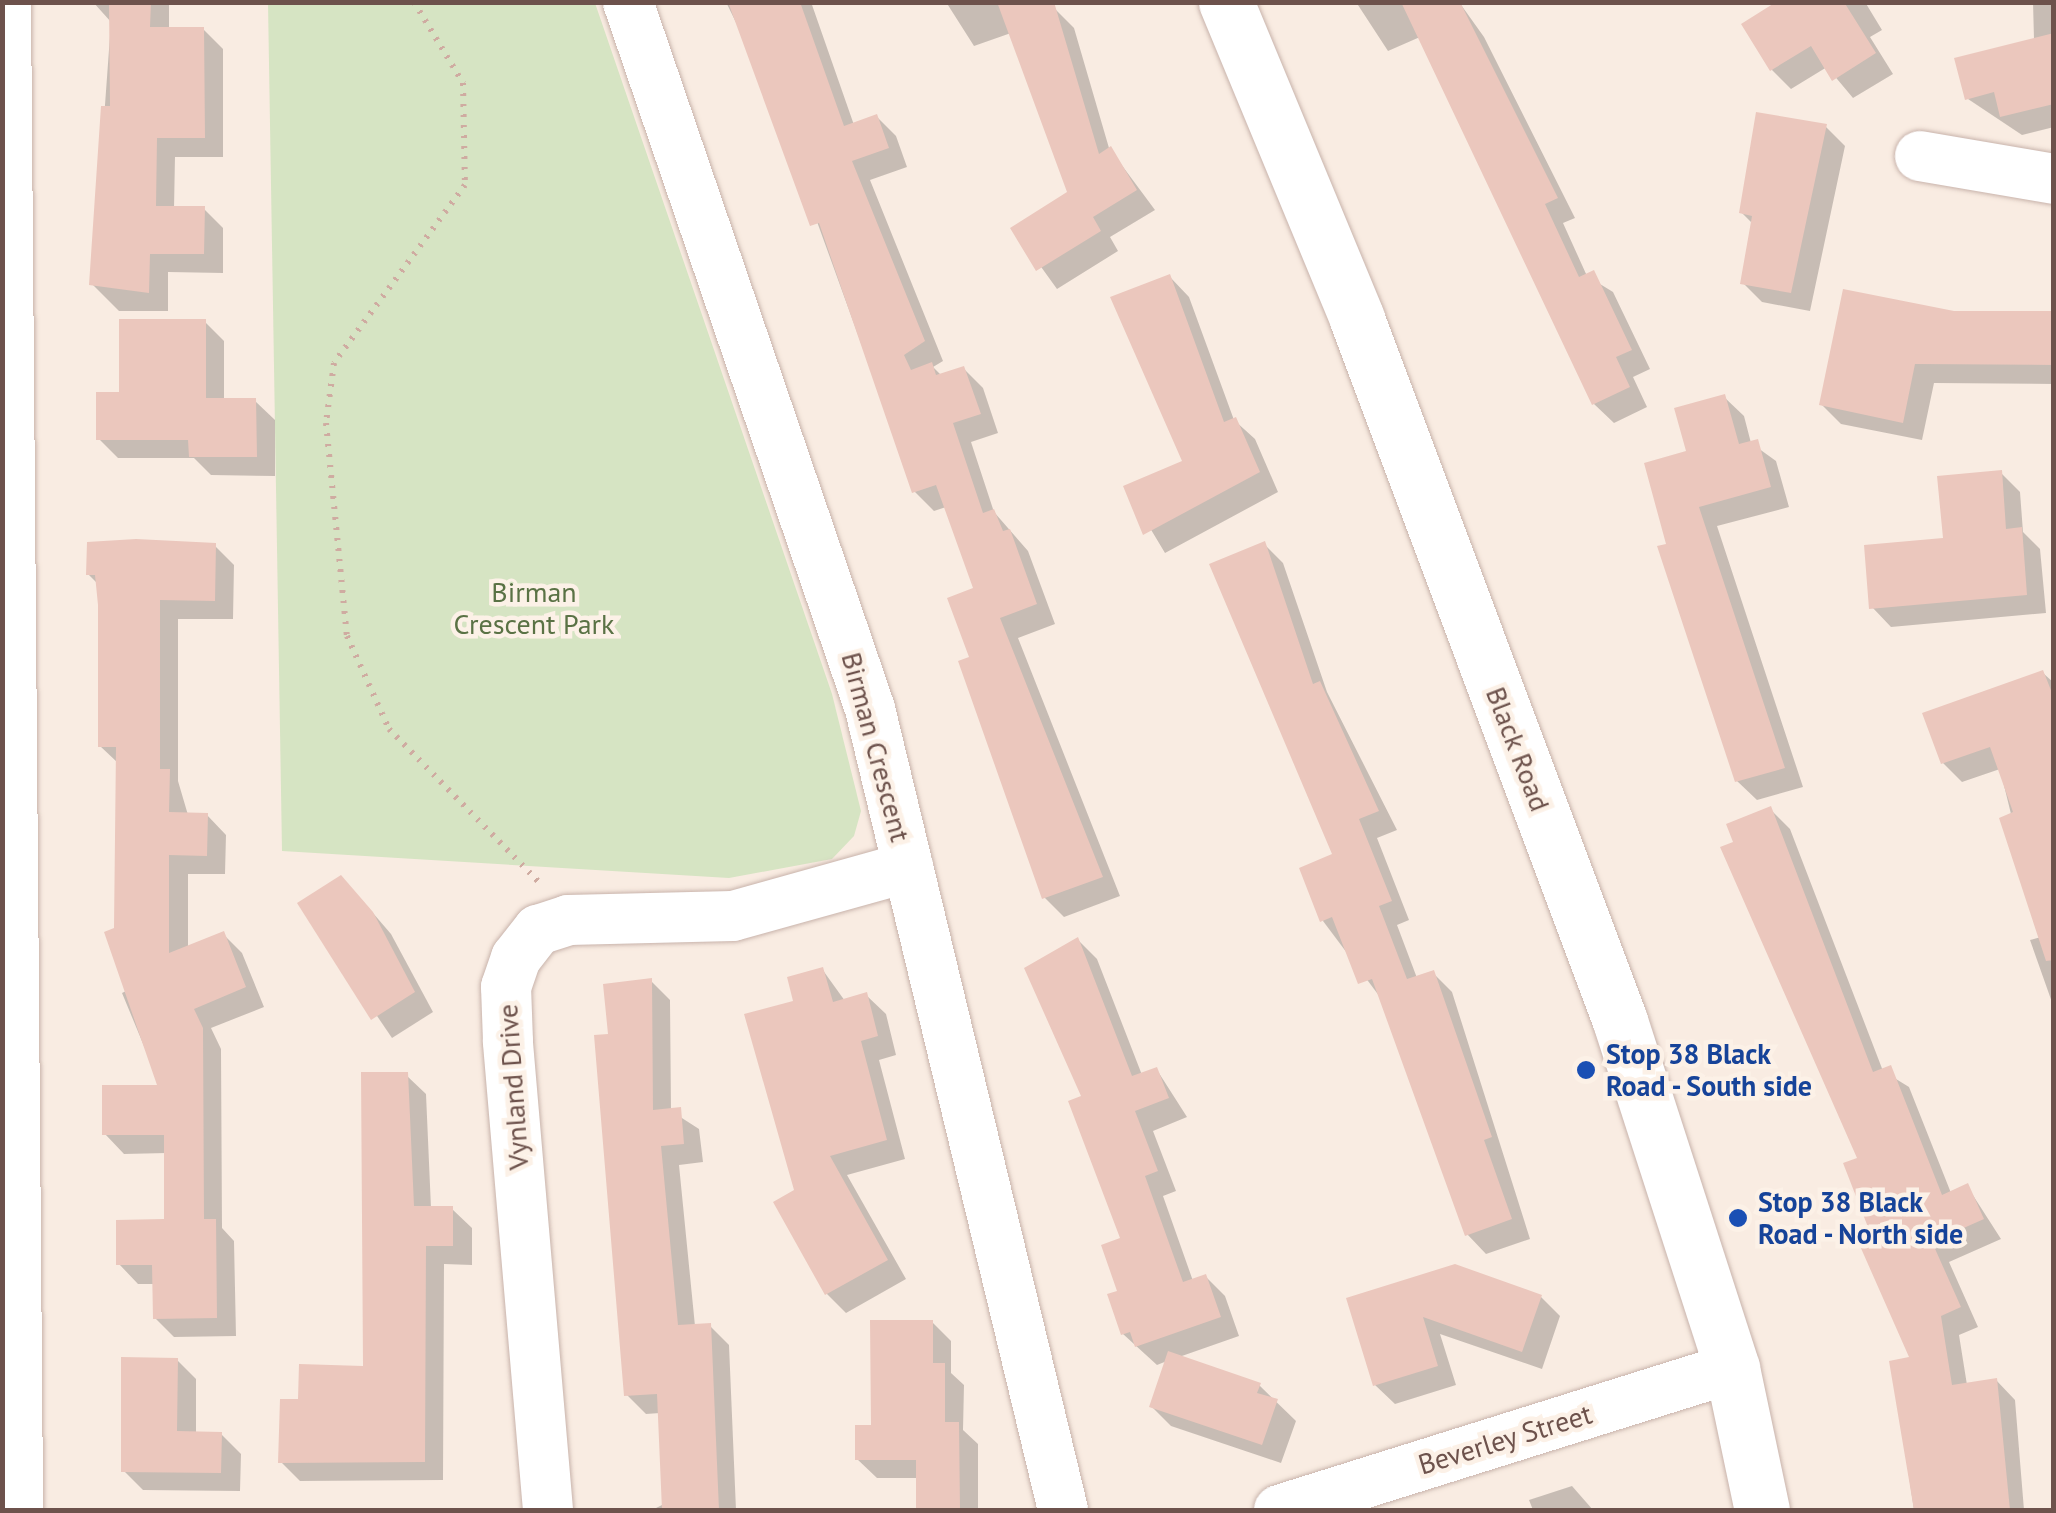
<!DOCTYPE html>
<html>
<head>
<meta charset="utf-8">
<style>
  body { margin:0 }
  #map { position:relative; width:2056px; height:1513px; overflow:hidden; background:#f9ece2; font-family:"PT Sans",sans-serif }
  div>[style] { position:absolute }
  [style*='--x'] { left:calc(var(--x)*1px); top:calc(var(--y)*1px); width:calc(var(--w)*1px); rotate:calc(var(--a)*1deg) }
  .green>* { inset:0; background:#d6e4c3 }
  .shadow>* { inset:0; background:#0003 }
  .building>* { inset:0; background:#ebc7bd }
  .path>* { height:6px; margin-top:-3px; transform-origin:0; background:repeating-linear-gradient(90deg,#cfaba1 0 2.5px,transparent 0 10.5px) }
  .roads { filter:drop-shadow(0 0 2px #c8b3ab) drop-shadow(0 0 2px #c8b3ab) }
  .minor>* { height:50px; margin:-25px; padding:0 25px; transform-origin:25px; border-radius:25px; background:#fff }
  .secondary>* { height:55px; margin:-27.5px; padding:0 27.5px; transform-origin:27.5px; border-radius:27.5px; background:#fff }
  .dots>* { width:28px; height:28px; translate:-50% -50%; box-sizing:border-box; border:5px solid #fcf1e7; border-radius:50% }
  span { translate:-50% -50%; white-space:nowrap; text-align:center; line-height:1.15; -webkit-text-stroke:9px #fcf1e7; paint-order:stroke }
  .park-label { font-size:28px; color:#5a7245 }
  .street-label { font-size:28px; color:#6d524c }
  .transit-label { font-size:28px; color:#164399; font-weight:700 }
  .left { translate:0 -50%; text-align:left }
  .frame { position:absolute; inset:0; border:5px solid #6d524c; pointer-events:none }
</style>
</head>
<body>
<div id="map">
  <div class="green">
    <i style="clip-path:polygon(268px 3px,595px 3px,832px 694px,861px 811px,854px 836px,832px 859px,729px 878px,282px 851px)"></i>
  </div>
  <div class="shadow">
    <i style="clip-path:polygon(93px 2px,169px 2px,169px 30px,203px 29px,223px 49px,223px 157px,175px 157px,174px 209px,204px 209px,223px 228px,223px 273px,168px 272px,168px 311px,119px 311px,92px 284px,111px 22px)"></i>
    <i style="clip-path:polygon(726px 2px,811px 2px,854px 125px,877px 117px,896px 136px,907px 167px,870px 180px,943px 361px,933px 367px,942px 376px,964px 369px,983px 388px,998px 433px,971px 442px,994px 512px,1028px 551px,1055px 624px,1018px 638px,1120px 896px,1064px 917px,1045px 898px,972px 658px,976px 590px,946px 507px,934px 511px,915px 492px,770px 92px)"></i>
    <i style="clip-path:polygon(946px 2px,1048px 2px,1074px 28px,1109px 148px,1155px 210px,1110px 237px,1118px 251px,1057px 289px,1013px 228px,1070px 193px,1011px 33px,974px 46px)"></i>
    <i style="clip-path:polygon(1356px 2px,1459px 2px,1484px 37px,1575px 218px,1563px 223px,1587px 276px,1613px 292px,1650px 369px,1633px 377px,1647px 407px,1614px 423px,1594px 404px,1420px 37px,1388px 51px)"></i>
    <i style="clip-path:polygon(1781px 2px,1865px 2px,1882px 30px,1870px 37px,1893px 74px,1853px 98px,1827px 67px,1791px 89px,1772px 70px)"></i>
    <i style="clip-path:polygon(2033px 2px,2054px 2px,2054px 127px,2022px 135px,1968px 99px,2034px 40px)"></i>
    <i style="clip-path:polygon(1826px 127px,1845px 146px,1810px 311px,1762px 302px,1743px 283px,1753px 224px,1741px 212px)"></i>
    <i style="clip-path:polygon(1170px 277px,1189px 297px,1234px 420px,1255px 439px,1278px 492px,1165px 553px,1126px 488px,1185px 462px)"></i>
    <i style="clip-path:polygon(1953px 313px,2054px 314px,2054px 384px,1934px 383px,1922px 440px,1841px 424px,1821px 404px)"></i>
    <i style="clip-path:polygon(205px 322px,224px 341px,224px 401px,255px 401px,275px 420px,275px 476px,211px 475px,194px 458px,118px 458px,99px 439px,121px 394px)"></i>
    <i style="clip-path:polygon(1724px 397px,1744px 416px,1751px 443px,1776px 461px,1789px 507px,1717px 526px,1803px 787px,1757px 800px,1737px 781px,1670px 545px,1689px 453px)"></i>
    <i style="clip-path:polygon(2001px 473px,2020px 492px,2023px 532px,2040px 549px,2046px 613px,1891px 627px,1872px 607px,1946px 541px)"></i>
    <i style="clip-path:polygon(1264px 544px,1283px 563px,1327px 692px,1397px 830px,1377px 838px,1409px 920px,1397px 925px,1417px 978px,1433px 973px,1452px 992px,1530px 1239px,1486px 1254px,1467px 1234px,1383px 1001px,1323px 921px,1336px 856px)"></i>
    <i style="clip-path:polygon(215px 546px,234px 565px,233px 619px,178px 619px,178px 781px,188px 815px,207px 815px,226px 835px,225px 874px,188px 874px,188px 948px,223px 934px,242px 953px,264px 1007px,211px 1028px,221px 1049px,222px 1228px,234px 1241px,236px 1336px,174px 1337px,155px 1318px,155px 1284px,138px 1284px,119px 1264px,167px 1222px,167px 1153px,124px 1154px,105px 1134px,161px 1087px,122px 993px,130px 989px,116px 930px,118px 763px,100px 746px,98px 584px,88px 574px)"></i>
    <i style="clip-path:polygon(2043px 673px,2054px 683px,2054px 1008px,2030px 940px,2041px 937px,2000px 769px,1962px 782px,1943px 763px)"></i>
    <i style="clip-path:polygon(1770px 809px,1790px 829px,1883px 1071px,1909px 1087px,1951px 1193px,1967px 1186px,2001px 1239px,1949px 1262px,1978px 1327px,1959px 1335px,1967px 1385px,1996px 1380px,2015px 1400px,2024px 1510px,1914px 1510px,1892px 1363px,1913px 1359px,1860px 1159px,1736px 844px)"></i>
    <i style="clip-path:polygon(360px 898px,391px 934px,433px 1012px,392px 1038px,301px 904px)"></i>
    <i style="clip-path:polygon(1078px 940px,1097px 959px,1142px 1075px,1157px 1070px,1187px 1117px,1153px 1131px,1176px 1191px,1163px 1196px,1193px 1281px,1206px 1277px,1225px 1296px,1239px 1336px,1179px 1357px,1259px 1385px,1296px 1421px,1281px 1463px,1171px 1426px,1152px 1407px,1167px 1361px,1157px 1365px,1123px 1334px,1124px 1239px,1085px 1097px)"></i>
    <i style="clip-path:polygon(822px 969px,845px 1001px,866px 995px,886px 1014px,896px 1055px,879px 1060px,905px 1159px,847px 1175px,906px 1279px,846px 1313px,827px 1294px,797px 1191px,796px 1003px)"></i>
    <i style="clip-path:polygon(651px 981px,670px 1000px,671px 1111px,699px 1129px,703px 1162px,679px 1165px,695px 1326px,710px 1326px,729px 1345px,736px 1510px,652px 1510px,664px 1504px,660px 1413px,646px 1414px,626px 1394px,610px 1036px)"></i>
    <i style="clip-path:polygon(406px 1075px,426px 1094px,431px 1208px,452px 1209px,472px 1228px,472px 1265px,444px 1264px,443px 1480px,300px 1481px,281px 1462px,301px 1402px,365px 1369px)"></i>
    <i style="clip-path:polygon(1541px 1297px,1560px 1316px,1542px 1369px,1440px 1334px,1456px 1385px,1395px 1404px,1375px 1385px,1349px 1299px)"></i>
    <i style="clip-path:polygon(932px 1322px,951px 1341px,951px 1373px,964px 1385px,963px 1430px,978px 1444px,978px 1510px,917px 1510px,918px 1478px,877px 1478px,857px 1459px)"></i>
    <i style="clip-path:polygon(177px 1360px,196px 1379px,196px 1434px,221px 1434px,241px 1454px,240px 1491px,143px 1490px,124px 1471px)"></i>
    <i style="clip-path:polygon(1572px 1486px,1593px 1510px,1533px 1510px,1529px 1500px)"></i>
  </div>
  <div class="building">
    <i style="clip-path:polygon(109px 2px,151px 2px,150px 27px,204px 27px,205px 138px,157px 138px,156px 206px,205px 206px,204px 254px,150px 254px,149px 293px,89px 285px,101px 106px,110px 106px)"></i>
    <i style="clip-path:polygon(728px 2px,800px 2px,844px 126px,877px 114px,889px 148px,852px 161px,925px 341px,904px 355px,911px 370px,932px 362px,936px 375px,964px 366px,981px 414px,953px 423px,983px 513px,994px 509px,1003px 531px,1010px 529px,1037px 604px,1000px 618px,1103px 877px,1042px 899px,958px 661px,969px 657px,947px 598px,973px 588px,936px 485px,912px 493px,819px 223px,810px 226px)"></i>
    <i style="clip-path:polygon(997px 2px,1054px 2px,1099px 154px,1111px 146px,1137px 190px,1093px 217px,1101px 231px,1036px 271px,1010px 228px,1067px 192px)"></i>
    <i style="clip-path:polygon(1401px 2px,1460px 2px,1558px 198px,1545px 204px,1579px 277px,1594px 270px,1632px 350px,1616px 357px,1630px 387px,1592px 405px)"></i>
    <i style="clip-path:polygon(1776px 2px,1844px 2px,1876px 53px,1832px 81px,1811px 46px,1770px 71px,1741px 24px)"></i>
    <i style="clip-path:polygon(2054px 33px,2054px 104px,2000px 117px,1994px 92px,1965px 100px,1954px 58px)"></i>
    <i style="clip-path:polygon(1756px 112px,1827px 124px,1791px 293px,1740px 284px,1752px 216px,1739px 213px)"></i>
    <i style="clip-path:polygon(1170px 274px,1224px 422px,1236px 417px,1260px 472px,1143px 535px,1123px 486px,1182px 461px,1110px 297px)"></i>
    <i style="clip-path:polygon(1843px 289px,1954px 311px,2054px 311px,2054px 365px,1915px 364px,1903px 423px,1819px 405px)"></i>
    <i style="clip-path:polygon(119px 319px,206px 319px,206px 398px,256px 398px,257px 457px,189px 457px,188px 440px,96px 440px,96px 392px,119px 392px)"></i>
    <i style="clip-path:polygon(1725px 394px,1739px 444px,1758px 439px,1771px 487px,1699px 507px,1785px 768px,1735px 782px,1657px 546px,1666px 544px,1644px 463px,1686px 451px,1674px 408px)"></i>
    <i style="clip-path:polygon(2002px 470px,2006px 529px,2022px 527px,2027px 595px,1869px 609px,1864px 545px,1943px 538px,1937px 476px)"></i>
    <i style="clip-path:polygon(136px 539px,216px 543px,215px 601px,160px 600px,160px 769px,170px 769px,169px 812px,208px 813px,207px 856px,169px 855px,169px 953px,224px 931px,246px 987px,194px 1009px,203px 1028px,204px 1219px,216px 1219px,217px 1318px,153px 1319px,152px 1265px,116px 1265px,116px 1220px,164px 1219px,164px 1135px,102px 1135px,102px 1085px,157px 1085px,104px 932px,114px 928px,116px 747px,98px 747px,98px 605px,95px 575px,86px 575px,87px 542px)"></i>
    <i style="clip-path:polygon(1265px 541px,1313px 684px,1320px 681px,1379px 811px,1359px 819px,1392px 901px,1379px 906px,1407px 979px,1434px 970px,1492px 1137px,1484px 1140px,1512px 1219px,1465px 1236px,1372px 979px,1358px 984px,1332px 917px,1320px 922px,1299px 868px,1332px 854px,1209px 564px)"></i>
    <i style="clip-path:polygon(2043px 670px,2054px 698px,2054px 960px,2046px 961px,1999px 818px,2013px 812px,1990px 747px,1941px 764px,1922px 713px)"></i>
    <i style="clip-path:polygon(1771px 806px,1873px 1072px,1891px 1065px,1942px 1195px,1968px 1183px,1984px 1219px,1932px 1242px,1961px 1307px,1941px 1316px,1952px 1385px,1997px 1378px,2010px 1510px,1914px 1510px,1889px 1361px,1909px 1357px,1860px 1246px,1873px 1240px,1843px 1163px,1857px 1158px,1720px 847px,1733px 842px,1726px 824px)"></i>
    <i style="clip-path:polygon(341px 875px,373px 912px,415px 992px,371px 1020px,297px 903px)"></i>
    <i style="clip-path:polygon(1078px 937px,1132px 1076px,1157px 1067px,1169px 1098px,1135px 1111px,1158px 1171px,1145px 1176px,1183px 1282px,1206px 1274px,1221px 1317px,1135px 1347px,1130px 1332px,1121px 1335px,1107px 1294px,1117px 1291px,1101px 1245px,1120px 1238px,1068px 1101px,1081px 1096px,1024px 968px)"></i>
    <i style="clip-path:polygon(823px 967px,833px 1002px,867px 992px,878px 1036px,861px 1041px,887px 1140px,830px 1156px,888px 1260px,825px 1295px,773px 1202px,794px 1190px,744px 1014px,793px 1001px,787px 977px)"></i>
    <i style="clip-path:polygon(652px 978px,653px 1110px,681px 1107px,684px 1144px,661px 1146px,678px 1325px,711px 1323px,719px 1510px,662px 1510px,657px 1394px,624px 1396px,594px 1035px,608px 1034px,603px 984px)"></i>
    <i style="clip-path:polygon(361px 1072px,408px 1072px,414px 1206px,453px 1206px,453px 1246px,426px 1246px,425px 1462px,278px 1463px,280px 1399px,298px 1399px,299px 1364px,363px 1366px)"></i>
    <i style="clip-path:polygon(1455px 1264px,1542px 1295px,1522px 1352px,1423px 1317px,1438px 1366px,1373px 1386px,1346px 1298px)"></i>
    <i style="clip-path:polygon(870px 1320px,933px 1320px,933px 1363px,945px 1363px,945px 1422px,959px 1422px,960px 1510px,916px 1510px,916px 1460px,855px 1460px,855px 1425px,871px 1425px)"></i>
    <i style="clip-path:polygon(1168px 1351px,1261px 1383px,1257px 1393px,1278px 1399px,1262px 1445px,1149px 1407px)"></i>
    <i style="clip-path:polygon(121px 1357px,178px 1358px,177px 1431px,222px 1432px,221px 1473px,121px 1472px)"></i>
  </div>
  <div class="path">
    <i style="--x:414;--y:2;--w:95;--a:58.8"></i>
    <i style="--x:463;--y:83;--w:102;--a:88.9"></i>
    <i style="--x:465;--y:185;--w:221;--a:126.4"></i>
    <i style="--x:334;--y:363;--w:61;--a:97.6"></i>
    <i style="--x:326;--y:423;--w:214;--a:84.4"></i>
    <i style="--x:347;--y:636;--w:102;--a:65.7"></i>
    <i style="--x:389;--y:729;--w:216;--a:45.6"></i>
  </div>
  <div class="roads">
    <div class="minor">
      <i style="--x:6;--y:2;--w:1508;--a:89.54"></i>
      <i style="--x:628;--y:2;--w:747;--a:71.1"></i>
      <i style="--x:870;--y:709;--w:824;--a:76.45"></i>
      <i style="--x:1920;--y:156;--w:136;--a:9.7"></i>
      <i style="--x:548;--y:1510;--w:471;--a:-94.9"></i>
      <i style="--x:508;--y:1041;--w:54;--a:-92.1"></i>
      <i style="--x:506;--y:987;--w:31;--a:-71"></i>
      <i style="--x:516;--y:958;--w:36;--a:-52"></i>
      <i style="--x:538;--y:930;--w:32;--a:-18"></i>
      <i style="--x:568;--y:920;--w:165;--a:-1.4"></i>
      <i style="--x:733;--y:916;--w:182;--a:-15.6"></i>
      <i style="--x:1279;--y:1510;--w:475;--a:-17.4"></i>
    </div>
    <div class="secondary">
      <i style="--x:1226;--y:2;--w:343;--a:67.5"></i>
      <i style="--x:1357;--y:319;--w:750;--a:69.46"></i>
      <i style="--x:1620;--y:1021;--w:365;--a:72.1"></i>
      <i style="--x:1732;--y:1368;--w:145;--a:78.1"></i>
    </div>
  </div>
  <div class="dots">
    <i style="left:1586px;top:1070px;background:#1a4fb4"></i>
    <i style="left:1738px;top:1218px;background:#1a4fb4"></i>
  </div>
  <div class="park-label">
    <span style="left:534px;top:608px">Birman<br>Crescent Park</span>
  </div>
  <div class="street-label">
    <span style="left:876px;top:747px;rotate:75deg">Birman Crescent</span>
    <span style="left:1518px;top:749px;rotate:69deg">Black Road</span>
    <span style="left:513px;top:1087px;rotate:-94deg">Vynland Drive</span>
    <span style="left:1505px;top:1439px;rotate:-17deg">Beverley Street</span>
  </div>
  <div class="transit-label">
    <span class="left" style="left:1606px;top:1070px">Stop 38 Black<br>Road - South side</span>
    <span class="left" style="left:1758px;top:1218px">Stop 38 Black<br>Road - North side</span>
  </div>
  <div class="frame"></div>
</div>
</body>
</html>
